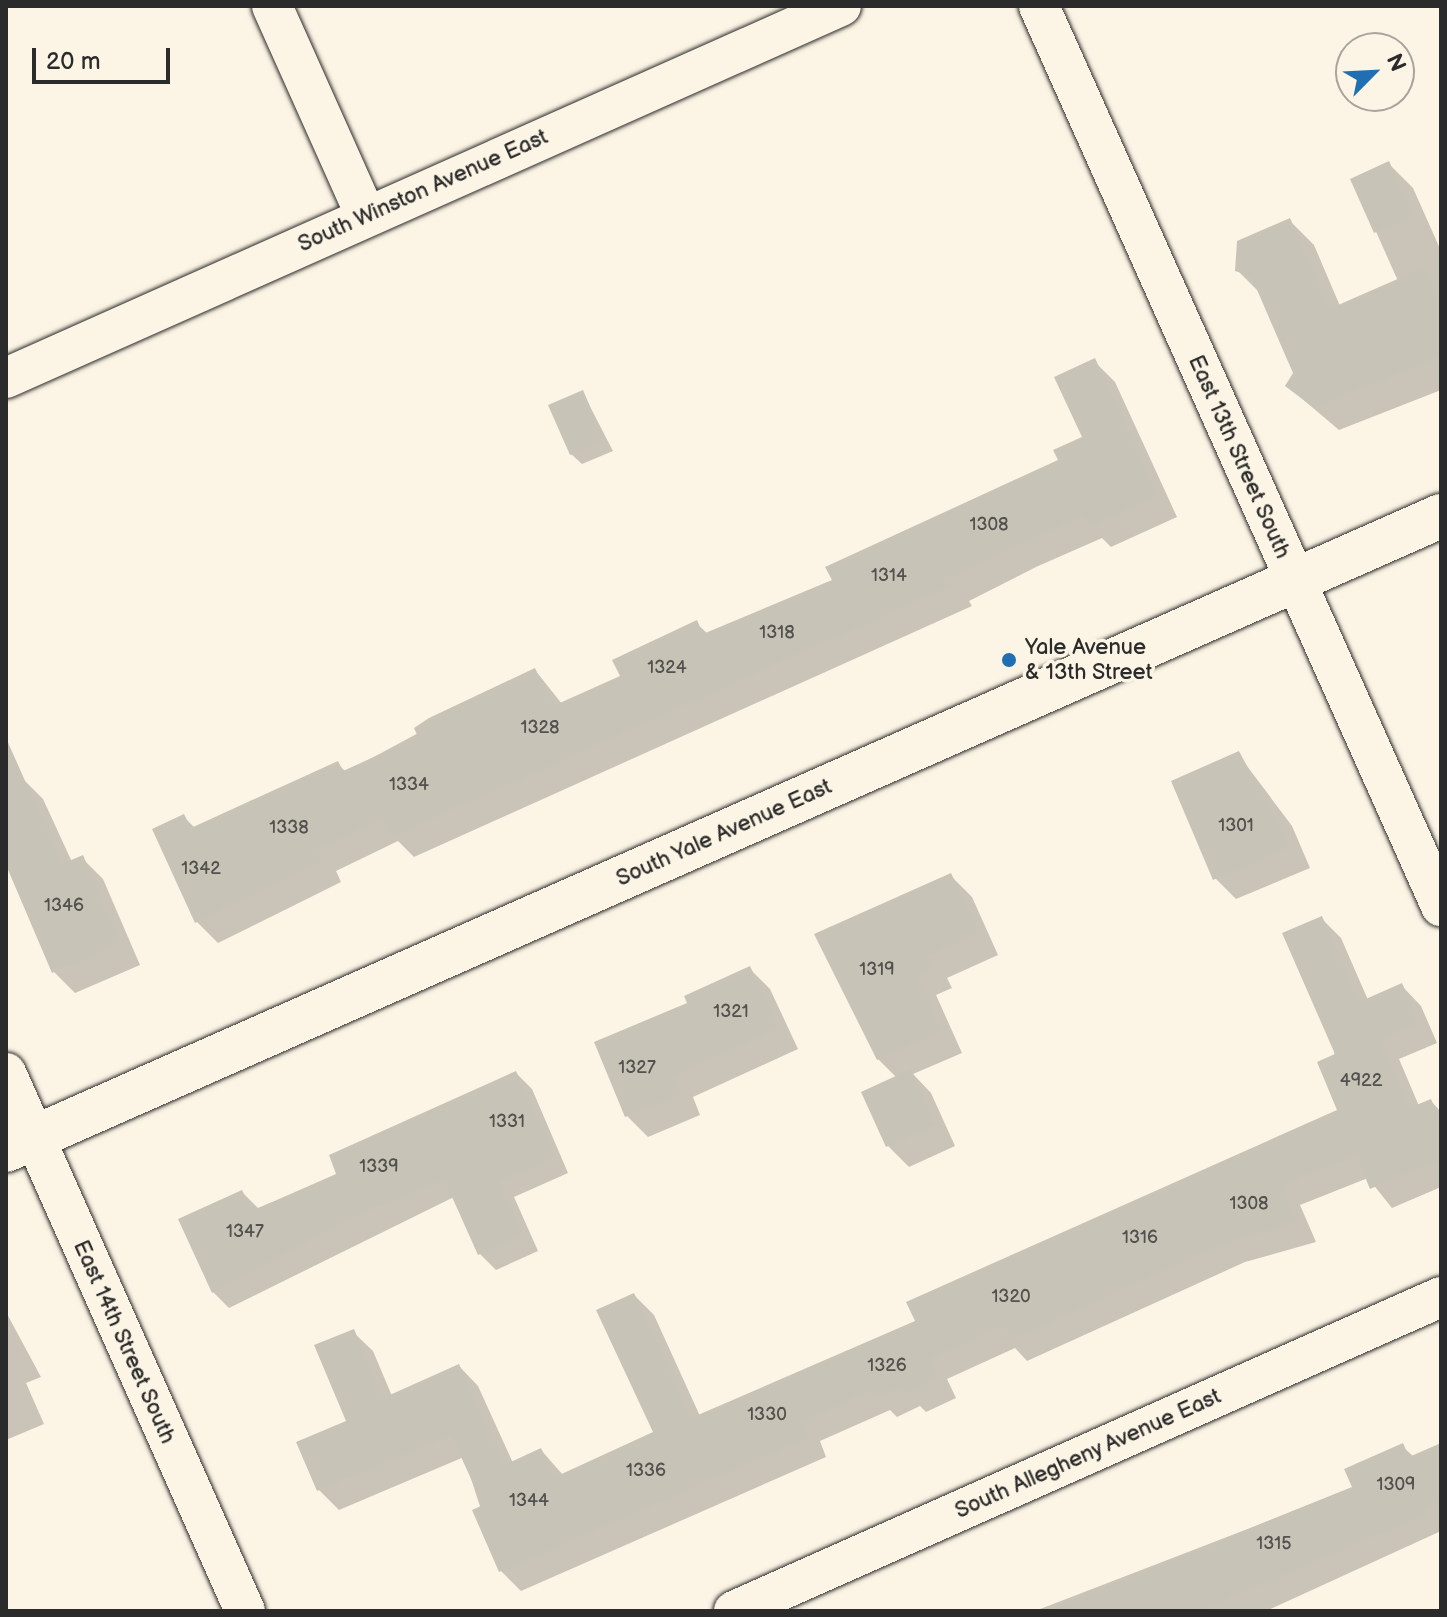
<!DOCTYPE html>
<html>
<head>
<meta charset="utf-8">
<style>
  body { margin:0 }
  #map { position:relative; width:1447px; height:1617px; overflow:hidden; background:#fcf5e5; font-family:"Balsamiq Sans",sans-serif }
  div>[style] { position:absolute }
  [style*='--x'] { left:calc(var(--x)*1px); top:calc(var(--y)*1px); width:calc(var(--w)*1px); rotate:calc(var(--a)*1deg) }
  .shadow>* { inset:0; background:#0003 }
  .building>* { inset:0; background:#c8c3b7 }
  .roads { filter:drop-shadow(0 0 2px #2b2b2b) drop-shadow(0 0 2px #2b2b2b) }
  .minor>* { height:40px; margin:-20px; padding:0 20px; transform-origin:20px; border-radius:20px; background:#fcf5e5 }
  .secondary>* { height:44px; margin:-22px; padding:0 22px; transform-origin:22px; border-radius:22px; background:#fcf5e5 }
  .dots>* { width:22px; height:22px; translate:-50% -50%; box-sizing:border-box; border:4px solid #fcf5e5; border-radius:50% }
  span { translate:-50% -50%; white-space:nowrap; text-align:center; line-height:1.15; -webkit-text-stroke:7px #fcf5e5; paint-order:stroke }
  .number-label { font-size:18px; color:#52514e }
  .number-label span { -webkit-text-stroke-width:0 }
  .street-label { font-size:22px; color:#2b2b2b }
  .poi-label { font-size:22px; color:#2b2b2b }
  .left { translate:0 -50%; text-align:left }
  .frame { position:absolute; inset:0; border:8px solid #2b2b2b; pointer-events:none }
  .north { position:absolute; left:1335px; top:32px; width:80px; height:80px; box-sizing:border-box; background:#fcf5e5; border:2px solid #a8a49b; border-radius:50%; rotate:66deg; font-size:22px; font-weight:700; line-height:32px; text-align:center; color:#2b2b2b }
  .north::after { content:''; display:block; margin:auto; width:28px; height:36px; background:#1f6fb2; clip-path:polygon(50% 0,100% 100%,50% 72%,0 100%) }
  .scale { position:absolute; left:32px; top:48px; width:138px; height:36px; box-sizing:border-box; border:4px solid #2b2b2b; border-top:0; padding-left:10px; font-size:24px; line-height:28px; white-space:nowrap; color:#2b2b2b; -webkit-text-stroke:6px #fcf5e5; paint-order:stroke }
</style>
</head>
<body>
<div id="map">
  <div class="shadow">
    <i style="clip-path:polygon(1388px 163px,1413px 188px,1441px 251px,1441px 390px,1339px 430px,1287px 386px,1295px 373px,1261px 294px,1237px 270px,1290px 221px,1314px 245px,1340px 306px,1398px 281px,1353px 180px)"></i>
    <i style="clip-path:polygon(1094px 361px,1115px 382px,1177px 517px,1111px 547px,1102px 538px,1036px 567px,969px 601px,972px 606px,414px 857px,398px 841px,336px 871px,341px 882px,218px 943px,197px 922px,184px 817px,195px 828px,338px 764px,346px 772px,535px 670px,562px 704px,622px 677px,696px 623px,708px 634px,834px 581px,1060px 461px,1085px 438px)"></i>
    <i style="clip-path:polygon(583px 393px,613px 451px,582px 464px,571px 454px)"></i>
    <i style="clip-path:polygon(1238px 754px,1292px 826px,1310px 868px,1236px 899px,1215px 878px)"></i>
    <i style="clip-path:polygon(22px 778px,43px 799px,72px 862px,82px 858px,103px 879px,140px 965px,75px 993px,54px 972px,6px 864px,6px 785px)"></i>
    <i style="clip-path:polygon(951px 876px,972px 897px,998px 955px,947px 978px,952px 988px,936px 995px,962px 1053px,913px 1074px,931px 1093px,955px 1146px,909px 1167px,888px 1146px,863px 1093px,897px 1078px,878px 1059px)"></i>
    <i style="clip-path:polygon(1321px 918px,1341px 938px,1368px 1000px,1402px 986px,1421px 1006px,1437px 1043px,1399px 1059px,1419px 1106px,1431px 1101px,1441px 1112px,1441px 1187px,1392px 1208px,1368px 1178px,1300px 1205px,1316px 1242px,1245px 1262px,1027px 1361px,1015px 1348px,947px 1379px,956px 1398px,926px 1412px,920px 1406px,897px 1417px,890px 1410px,820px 1441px,826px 1457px,521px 1591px,501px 1571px,464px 1457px,339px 1510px,319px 1490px,299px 1443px,349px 1422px,353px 1332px,373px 1351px,392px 1396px,459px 1366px,478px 1386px,513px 1463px,541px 1450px,563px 1475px,655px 1432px,634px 1295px,654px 1315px,700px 1416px,918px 1322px,1340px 1111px)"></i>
    <i style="clip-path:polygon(749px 968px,770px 989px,798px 1049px,693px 1097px,700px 1115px,648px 1137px,627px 1116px,690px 1004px)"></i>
    <i style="clip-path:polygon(516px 1073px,532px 1089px,568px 1173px,514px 1197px,538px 1251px,496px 1270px,480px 1254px,454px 1197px,229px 1308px,213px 1292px,242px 1192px,258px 1208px,339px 1175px)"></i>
    <i style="clip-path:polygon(6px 1312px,41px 1377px,26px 1383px,44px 1424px,6px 1440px)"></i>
    <i style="clip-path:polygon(1441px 1445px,1441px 1531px,1266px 1611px,1035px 1611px,1354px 1488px,1402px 1446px,1414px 1457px)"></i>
  </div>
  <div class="building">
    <i style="clip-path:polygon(1389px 161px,1413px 216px,1374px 233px,1350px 179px)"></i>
    <i style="clip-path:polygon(1290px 218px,1329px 309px,1425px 267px,1441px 304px,1441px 356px,1313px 407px,1285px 386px,1293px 373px,1251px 276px,1235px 271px,1237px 241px)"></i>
    <i style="clip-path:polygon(1095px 358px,1157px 495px,1088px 527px,1083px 516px,1015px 546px,949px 579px,952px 585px,391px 837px,382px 818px,317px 849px,322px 861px,195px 923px,152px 829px,184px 814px,191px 828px,338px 761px,343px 771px,418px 737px,414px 728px,429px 718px,535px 668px,553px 706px,620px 676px,612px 660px,697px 620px,703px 634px,832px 580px,825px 567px,1058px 460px,1053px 450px,1082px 437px,1054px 377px)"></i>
    <i style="clip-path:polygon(583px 390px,604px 440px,570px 455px,548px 405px)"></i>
    <i style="clip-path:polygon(6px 738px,62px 864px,83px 855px,120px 943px,52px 973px,6px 865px)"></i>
    <i style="clip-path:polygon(1239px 751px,1290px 847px,1213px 880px,1171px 781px)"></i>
    <i style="clip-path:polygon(951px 873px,979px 933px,927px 956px,933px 967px,917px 974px,942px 1031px,877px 1060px,814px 934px)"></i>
    <i style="clip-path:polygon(1322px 916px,1359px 1002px,1402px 983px,1419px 1023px,1381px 1039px,1409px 1108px,1431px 1099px,1441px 1123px,1441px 1159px,1370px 1189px,1356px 1155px,1282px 1185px,1297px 1222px,1225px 1243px,1006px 1342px,999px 1327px,929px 1359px,938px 1378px,904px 1393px,900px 1387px,875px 1398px,872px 1390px,802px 1421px,808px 1437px,499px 1572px,472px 1510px,483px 1505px,451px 1435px,317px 1491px,296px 1442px,346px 1421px,314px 1345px,354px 1329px,383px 1398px,459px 1364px,504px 1465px,541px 1448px,555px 1477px,653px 1432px,596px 1310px,634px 1293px,691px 1418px,915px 1321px,906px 1302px,1337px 1110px,1317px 1062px,1335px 1054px,1282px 933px)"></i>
    <i style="clip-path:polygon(750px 966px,778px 1027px,673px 1076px,681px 1094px,625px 1117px,594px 1042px,687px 1003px,684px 996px)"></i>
    <i style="clip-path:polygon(911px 1069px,936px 1125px,886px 1147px,861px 1092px)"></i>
    <i style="clip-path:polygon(516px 1071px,554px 1157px,499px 1181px,523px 1235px,478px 1255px,444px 1179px,349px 1219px,212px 1293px,178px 1219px,242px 1190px,252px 1211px,336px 1174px,329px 1155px)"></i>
    <i style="clip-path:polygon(1403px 1443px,1409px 1457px,1441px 1443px,1441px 1500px,1414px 1519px,1199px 1611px,1045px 1611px,1352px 1487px,1344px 1469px)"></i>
  </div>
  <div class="roads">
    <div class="minor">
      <i style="--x:272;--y:6;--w:230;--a:65.9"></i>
      <i style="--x:1039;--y:6;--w:986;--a:65.93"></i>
      <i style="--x:6;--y:378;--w:914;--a:-24.01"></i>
      <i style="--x:6;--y:1073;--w:589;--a:66.05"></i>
      <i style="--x:734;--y:1611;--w:774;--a:-23.95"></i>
    </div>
    <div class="secondary">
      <i style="--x:6;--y:1150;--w:1569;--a:-23.84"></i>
    </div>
  </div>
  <div class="dots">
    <i style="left:1009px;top:660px;background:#1f6fb2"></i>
  </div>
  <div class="number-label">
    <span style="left:989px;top:525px">1308</span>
    <span style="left:889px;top:576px">1314</span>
    <span style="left:777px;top:633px">1318</span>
    <span style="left:667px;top:668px">1324</span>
    <span style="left:540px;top:728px">1328</span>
    <span style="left:409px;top:785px">1334</span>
    <span style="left:1236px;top:826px">1301</span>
    <span style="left:289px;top:828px">1338</span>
    <span style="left:201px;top:869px">1342</span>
    <span style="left:64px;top:906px">1346</span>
    <span style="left:877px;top:970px">1319</span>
    <span style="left:731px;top:1012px">1321</span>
    <span style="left:637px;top:1068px">1327</span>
    <span style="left:1361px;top:1081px">4922</span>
    <span style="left:507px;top:1122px">1331</span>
    <span style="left:379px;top:1167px">1339</span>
    <span style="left:1249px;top:1204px">1308</span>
    <span style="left:245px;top:1232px">1347</span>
    <span style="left:1140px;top:1238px">1316</span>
    <span style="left:1011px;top:1297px">1320</span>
    <span style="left:887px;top:1366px">1326</span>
    <span style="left:767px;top:1415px">1330</span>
    <span style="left:646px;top:1471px">1336</span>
    <span style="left:1396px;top:1485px">1309</span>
    <span style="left:529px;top:1501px">1344</span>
    <span style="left:1274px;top:1544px">1315</span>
  </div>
  <div class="street-label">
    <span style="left:423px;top:191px;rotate:-24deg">South Winston Avenue East</span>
    <span style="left:1239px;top:457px;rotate:66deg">East 13th Street South</span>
    <span style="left:724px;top:833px;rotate:-24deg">South Yale Avenue East</span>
    <span style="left:124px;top:1342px;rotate:66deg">East 14th Street South</span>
    <span style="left:1088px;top:1454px;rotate:-24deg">South Allegheny Avenue East</span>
  </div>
  <div class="poi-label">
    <span class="left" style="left:1025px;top:660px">Yale Avenue<br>&amp; 13th Street</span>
  </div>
  <div class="frame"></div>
  <div class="north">N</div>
  <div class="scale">20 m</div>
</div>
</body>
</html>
